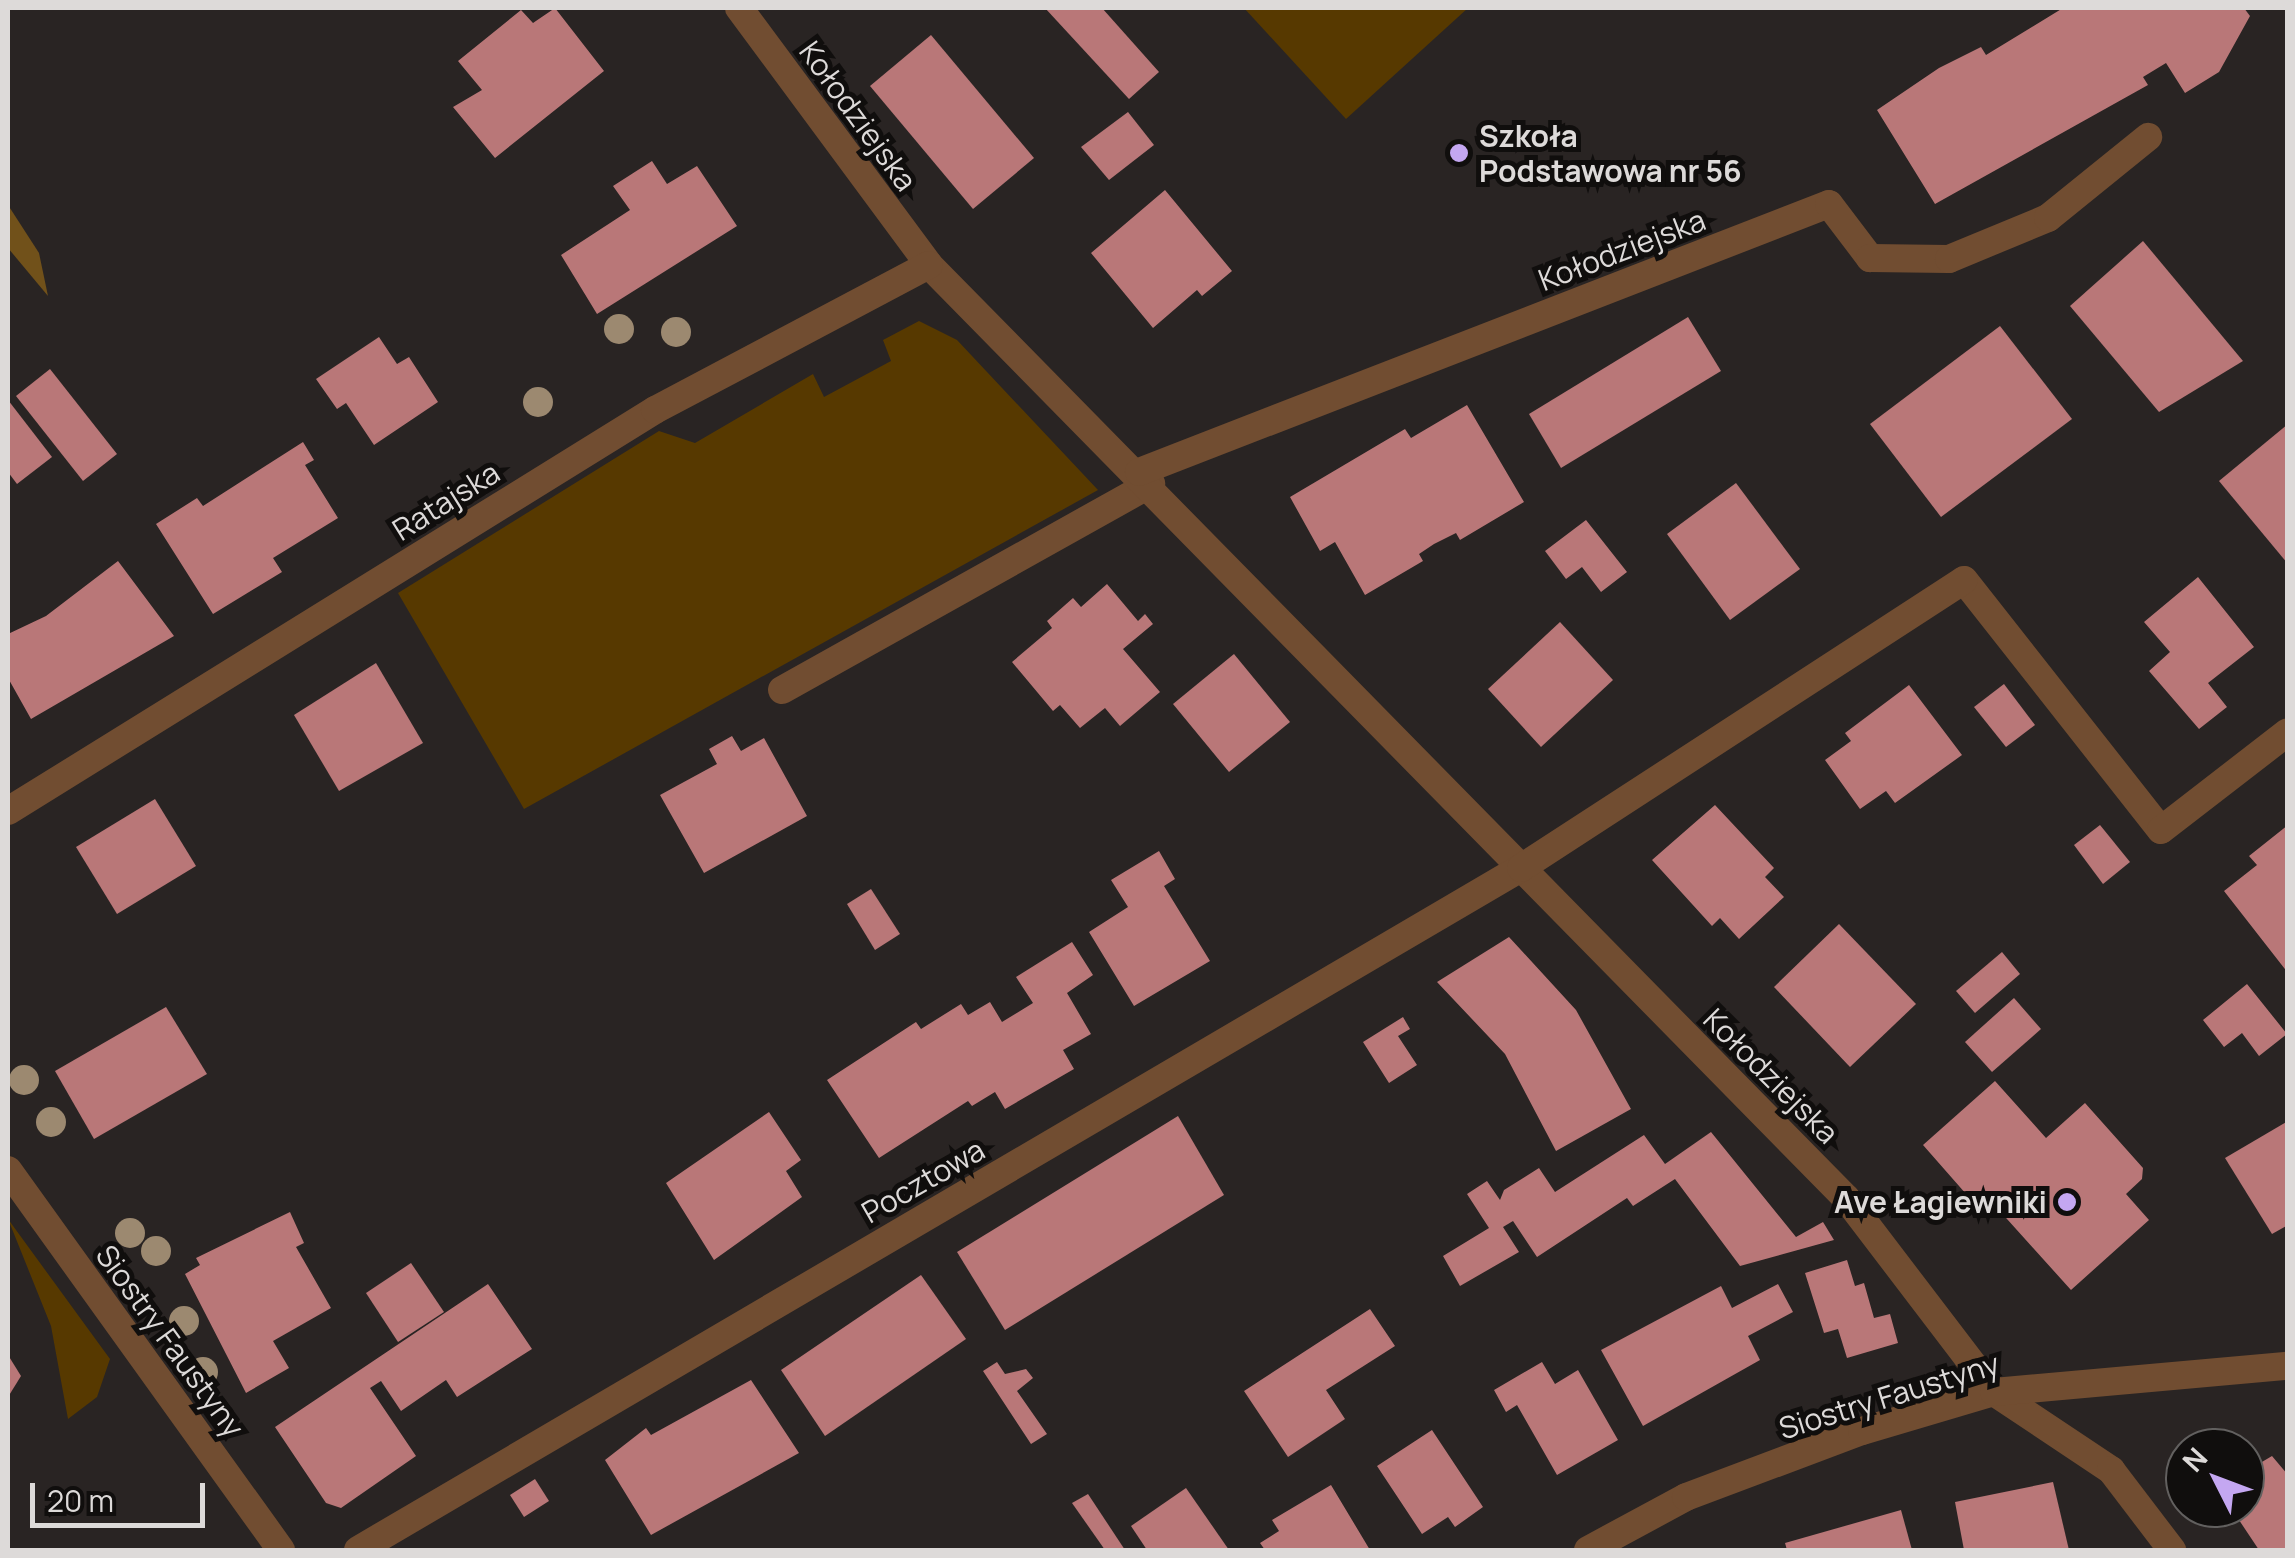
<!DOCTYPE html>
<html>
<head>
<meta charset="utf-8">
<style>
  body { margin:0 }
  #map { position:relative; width:2295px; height:1558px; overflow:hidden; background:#292423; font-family:Manrope,sans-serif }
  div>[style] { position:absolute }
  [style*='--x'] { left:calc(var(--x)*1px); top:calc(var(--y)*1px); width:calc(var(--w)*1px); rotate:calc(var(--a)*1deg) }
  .green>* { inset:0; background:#573900 }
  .forest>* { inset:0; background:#71511a }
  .building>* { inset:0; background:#b97778 }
  .service>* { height:28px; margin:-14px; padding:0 14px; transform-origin:14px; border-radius:14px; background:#714d31 }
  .minor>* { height:28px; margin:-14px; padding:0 14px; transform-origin:14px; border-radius:14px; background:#714d31 }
  .trees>* { width:30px; height:30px; margin:-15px; border-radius:50%; background:#9c8970 }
  .dots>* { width:28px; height:28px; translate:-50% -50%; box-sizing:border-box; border:5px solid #100e0d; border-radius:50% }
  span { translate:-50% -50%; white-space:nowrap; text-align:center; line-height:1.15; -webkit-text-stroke:10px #100e0d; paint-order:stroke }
  .street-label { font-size:30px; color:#dddad9 }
  .poi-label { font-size:30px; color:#dddad9; font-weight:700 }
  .left { translate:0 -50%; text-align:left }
  .right { translate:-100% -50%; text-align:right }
  .frame { position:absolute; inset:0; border:10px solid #dddad9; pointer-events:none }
  .north { position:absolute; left:2165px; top:1428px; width:100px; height:100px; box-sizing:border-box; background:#100e0d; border:2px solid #62605f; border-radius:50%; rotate:312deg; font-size:28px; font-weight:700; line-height:40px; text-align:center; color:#dddad9 }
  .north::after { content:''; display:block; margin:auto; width:35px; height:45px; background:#c4a7f1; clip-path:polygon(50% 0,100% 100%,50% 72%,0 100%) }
  .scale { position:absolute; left:30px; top:1483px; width:175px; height:45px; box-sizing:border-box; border:5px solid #dddad9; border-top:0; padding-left:12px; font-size:30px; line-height:35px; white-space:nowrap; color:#dddad9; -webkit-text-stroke:8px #100e0d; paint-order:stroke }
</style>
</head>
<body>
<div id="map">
  <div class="green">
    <i style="clip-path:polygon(1244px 8px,1468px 8px,1346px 119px)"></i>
    <i style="clip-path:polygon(919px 321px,957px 340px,1098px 490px,524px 809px,398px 593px,659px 431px,695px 443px,813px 374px,824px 397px,891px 361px,883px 340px)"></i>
    <i style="clip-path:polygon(8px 1219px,110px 1359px,97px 1397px,68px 1419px,51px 1326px)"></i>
  </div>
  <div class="forest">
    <i style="clip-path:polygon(8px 205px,39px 253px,48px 296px,8px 248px)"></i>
  </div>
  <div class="building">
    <i style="clip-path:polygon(555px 8px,604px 71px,495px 158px,453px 107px,482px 90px,458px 61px,521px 10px,533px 23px)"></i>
    <i style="clip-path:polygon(1045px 8px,1102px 8px,1159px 72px,1129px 99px)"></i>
    <i style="clip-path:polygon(2063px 8px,2244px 8px,2250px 16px,2219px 72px,2185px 93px,2166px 63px,2143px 77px,2148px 85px,1935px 204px,1877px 110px,1939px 68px,1981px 47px,1986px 55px)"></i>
    <i style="clip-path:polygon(931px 35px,1034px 158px,973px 209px,870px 86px)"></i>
    <i style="clip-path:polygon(1128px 112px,1154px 145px,1109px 180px,1081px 147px)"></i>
    <i style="clip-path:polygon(652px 161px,667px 184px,697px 166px,737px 226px,597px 314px,561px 255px,630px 210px,613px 186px)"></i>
    <i style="clip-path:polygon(1165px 190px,1232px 271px,1202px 296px,1197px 290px,1153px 328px,1091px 253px)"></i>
    <i style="clip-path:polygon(2143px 241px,2243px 361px,2159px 412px,2070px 306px)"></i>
    <i style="clip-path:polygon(1688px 317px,1721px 371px,1561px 468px,1529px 414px)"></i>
    <i style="clip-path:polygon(2000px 326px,2072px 419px,1941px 517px,1870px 424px)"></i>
    <i style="clip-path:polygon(379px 337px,397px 364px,409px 357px,438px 402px,374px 445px,346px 403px,337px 409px,316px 379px)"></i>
    <i style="clip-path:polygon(50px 369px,117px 454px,83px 481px,16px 396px)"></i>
    <i style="clip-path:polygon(8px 400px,52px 457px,17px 484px,8px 472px)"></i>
    <i style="clip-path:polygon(1467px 405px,1524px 502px,1460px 540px,1456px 533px,1434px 544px,1419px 554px,1423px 561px,1365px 595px,1335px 542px,1320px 551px,1290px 497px,1405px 429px,1411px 438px)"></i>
    <i style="clip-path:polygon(2288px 424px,2288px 564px,2219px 481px)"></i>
    <i style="clip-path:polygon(303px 442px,314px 460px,305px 465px,338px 518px,273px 558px,282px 572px,213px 614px,156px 524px,197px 498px,203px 506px)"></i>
    <i style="clip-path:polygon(1736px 483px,1800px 569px,1730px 620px,1667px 534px)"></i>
    <i style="clip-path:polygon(1586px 520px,1627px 572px,1601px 592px,1582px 567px,1566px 579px,1545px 551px)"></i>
    <i style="clip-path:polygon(118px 561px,174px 636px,31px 719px,8px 678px,8px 634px,46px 616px)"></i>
    <i style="clip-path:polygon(2198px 577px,2254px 647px,2208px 683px,2227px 707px,2199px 729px,2149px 671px,2170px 652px,2144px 622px)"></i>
    <i style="clip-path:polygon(1107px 584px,1138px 621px,1145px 614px,1153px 624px,1123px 649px,1160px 692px,1120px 726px,1105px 708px,1080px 728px,1060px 705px,1053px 711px,1012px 662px,1052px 628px,1047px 621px,1073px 598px,1081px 607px)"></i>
    <i style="clip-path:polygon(1560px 622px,1613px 680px,1541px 747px,1488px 689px)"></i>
    <i style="clip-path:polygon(1234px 654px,1290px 722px,1229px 772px,1173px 704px)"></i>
    <i style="clip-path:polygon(376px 663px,423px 743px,339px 791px,294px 715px)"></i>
    <i style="clip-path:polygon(2004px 684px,2035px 725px,2006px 747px,1974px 707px)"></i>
    <i style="clip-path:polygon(1909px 685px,1962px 755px,1895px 803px,1886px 791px,1860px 809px,1825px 760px,1851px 741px,1845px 733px)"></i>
    <i style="clip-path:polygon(732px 736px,741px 751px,764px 738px,807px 816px,704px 873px,660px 795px,717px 764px,709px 749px)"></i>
    <i style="clip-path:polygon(155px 799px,196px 866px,117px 914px,76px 847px)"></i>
    <i style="clip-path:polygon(1715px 805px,1774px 868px,1765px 877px,1784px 897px,1739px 939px,1720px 918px,1712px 926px,1652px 860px)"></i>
    <i style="clip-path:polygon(2100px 825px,2130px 862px,2103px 884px,2074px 845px)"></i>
    <i style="clip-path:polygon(2288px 825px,2288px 973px,2224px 891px,2257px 865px,2249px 856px)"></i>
    <i style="clip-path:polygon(1159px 851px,1175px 879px,1164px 886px,1210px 961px,1134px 1006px,1089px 932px,1128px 907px,1111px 880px)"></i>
    <i style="clip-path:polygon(871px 889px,900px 934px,875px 950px,847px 904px)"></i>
    <i style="clip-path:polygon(1839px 924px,1916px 1004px,1850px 1067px,1774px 987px)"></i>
    <i style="clip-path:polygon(1509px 937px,1576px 1010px,1631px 1109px,1556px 1151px,1505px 1054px,1437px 982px)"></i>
    <i style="clip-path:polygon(1072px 942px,1093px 975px,1067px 993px,1091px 1034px,1063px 1050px,1074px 1069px,1005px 1109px,995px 1092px,972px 1106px,968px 1101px,879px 1158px,827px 1080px,916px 1022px,921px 1029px,961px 1004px,968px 1015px,990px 1002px,1002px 1022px,1033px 1003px,1016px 977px)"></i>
    <i style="clip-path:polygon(2002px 952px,2020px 974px,1975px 1013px,1956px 991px)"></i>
    <i style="clip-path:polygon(2247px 984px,2287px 1034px,2259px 1056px,2242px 1033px,2224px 1047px,2203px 1020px)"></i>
    <i style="clip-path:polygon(2014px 998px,2041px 1029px,1992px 1072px,1965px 1042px)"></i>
    <i style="clip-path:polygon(166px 1007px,207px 1074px,94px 1139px,55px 1071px)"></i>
    <i style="clip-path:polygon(1403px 1017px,1410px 1029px,1398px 1036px,1417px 1065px,1389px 1083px,1363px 1042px)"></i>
    <i style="clip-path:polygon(1995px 1081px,2046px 1138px,2085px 1103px,2143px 1168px,2142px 1179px,2126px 1194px,2149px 1220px,2071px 1290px,1998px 1209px,1988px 1219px,1923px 1145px)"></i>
    <i style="clip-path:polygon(769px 1112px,801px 1160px,786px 1171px,802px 1197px,714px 1260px,666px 1183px)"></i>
    <i style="clip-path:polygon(1178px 1116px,1224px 1195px,1005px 1330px,957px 1252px)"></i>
    <i style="clip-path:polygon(2288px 1121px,2288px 1225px,2272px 1234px,2225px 1158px)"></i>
    <i style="clip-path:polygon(1711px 1132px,1796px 1237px,1823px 1222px,1834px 1240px,1740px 1266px,1675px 1179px,1633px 1206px,1627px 1198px,1537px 1257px,1513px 1221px,1503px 1227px,1519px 1252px,1460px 1286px,1443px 1256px,1489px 1228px,1467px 1194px,1487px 1181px,1500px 1200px,1504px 1190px,1539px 1168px,1555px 1192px,1644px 1135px,1665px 1164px)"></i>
    <i style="clip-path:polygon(290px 1212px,304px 1243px,296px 1247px,331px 1308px,273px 1341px,289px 1368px,246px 1393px,185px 1274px,200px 1265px,196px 1258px)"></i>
    <i style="clip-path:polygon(1847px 1260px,1855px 1286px,1864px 1283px,1874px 1318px,1890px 1314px,1898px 1343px,1847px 1358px,1838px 1329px,1824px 1333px,1805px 1273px)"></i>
    <i style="clip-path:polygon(411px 1263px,444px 1312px,398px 1342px,366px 1293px)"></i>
    <i style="clip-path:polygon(921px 1275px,966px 1339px,825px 1436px,781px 1370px)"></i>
    <i style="clip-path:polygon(488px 1284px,532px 1349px,457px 1397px,446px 1380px,401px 1411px,381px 1381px,370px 1388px,416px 1456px,341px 1508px,326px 1503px,275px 1427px)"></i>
    <i style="clip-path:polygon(1778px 1284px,1793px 1312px,1748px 1336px,1760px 1360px,1643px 1426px,1601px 1350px,1721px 1286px,1732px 1308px)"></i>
    <i style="clip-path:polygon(1370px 1309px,1395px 1346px,1326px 1390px,1345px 1419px,1288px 1457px,1244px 1391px)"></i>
    <i style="clip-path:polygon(8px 1355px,21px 1376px,8px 1397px)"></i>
    <i style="clip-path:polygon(997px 1362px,1005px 1374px,1026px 1369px,1033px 1378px,1017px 1391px,1047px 1434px,1031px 1444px,983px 1371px)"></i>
    <i style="clip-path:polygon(1542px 1362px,1555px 1384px,1578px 1370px,1618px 1440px,1557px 1475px,1517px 1405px,1506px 1412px,1494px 1390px)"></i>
    <i style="clip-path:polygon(751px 1380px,799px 1453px,651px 1535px,605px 1460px,646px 1428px,651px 1435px)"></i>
    <i style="clip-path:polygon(1432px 1430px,1483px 1507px,1455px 1527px,1448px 1517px,1422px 1534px,1377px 1466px)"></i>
    <i style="clip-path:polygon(2272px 1456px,2288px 1475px,2288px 1550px,2259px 1550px,2231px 1508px,2245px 1508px,2245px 1472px)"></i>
    <i style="clip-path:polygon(535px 1479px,549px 1501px,524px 1517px,510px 1495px)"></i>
    <i style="clip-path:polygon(2053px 1482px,2069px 1550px,1964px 1550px,1955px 1502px)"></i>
    <i style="clip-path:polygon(1331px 1485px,1370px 1550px,1265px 1550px,1260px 1543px,1279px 1531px,1272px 1520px)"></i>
    <i style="clip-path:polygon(1186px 1488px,1229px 1550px,1147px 1550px,1131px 1526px)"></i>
    <i style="clip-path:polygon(1088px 1494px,1125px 1550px,1105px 1550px,1072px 1503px)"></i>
    <i style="clip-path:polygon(1901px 1510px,1912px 1550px,1787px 1550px,1785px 1543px)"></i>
  </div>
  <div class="service">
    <i style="--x:1964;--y:580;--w:318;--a:51.8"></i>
    <i style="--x:2161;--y:830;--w:160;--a:-37.7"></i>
    <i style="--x:782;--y:690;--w:423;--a:-29.2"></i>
  </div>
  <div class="minor">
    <i style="--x:739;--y:8;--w:320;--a:53.5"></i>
    <i style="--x:929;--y:265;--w:1308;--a:45.5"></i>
    <i style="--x:1846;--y:1198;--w:244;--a:52.7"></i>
    <i style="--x:1994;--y:1392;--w:141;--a:33.7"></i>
    <i style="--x:2111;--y:1470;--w:101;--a:52.7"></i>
    <i style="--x:1139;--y:472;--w:740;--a:-21.23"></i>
    <i style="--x:1829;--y:204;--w:68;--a:52.8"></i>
    <i style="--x:1870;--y:258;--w:79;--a:0.7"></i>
    <i style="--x:1949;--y:259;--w:107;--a:-22.5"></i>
    <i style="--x:2048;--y:218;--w:129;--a:-39"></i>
    <i style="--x:8;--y:811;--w:761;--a:-31.79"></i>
    <i style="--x:655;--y:410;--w:310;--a:-27.9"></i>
    <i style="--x:8;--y:1170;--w:468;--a:54.3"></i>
    <i style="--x:358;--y:1550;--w:1348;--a:-30.39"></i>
    <i style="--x:1521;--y:868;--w:528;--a:-33.03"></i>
    <i style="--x:1588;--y:1550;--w:111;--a:-28.4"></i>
    <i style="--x:1686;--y:1497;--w:188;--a:-20.6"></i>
    <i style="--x:1862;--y:1431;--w:138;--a:-16.5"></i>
    <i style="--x:1994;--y:1392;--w:295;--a:-5.1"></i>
  </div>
  <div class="trees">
    <i style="left:619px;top:329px"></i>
    <i style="left:676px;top:332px"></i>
    <i style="left:538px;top:402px"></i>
    <i style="left:24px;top:1080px"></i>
    <i style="left:51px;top:1122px"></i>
    <i style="left:130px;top:1233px"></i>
    <i style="left:156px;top:1251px"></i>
    <i style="left:184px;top:1321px"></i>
    <i style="left:203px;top:1372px"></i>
  </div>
  <div class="dots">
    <i style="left:1459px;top:153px;background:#c4a7f1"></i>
    <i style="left:2067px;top:1202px;background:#c4a7f1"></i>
  </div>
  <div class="street-label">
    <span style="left:858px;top:116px;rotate:54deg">Kołodziejska</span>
    <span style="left:1622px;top:250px;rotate:-21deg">Kołodziejska</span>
    <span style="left:446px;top:501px;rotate:-32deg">Ratajska</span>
    <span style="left:1771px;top:1076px;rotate:45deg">Kołodziejska</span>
    <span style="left:923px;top:1181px;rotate:-30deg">Pocztowa</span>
    <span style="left:170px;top:1341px;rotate:54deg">Siostry Faustyny</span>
    <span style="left:1889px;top:1396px;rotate:-17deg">Siostry Faustyny</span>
  </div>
  <div class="poi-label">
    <span class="left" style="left:1479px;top:153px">Szkoła<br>Podstawowa nr 56</span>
    <span class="right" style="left:2047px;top:1202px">Ave Łagiewniki</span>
  </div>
  <div class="frame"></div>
  <div class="north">N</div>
  <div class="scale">20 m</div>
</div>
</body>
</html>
